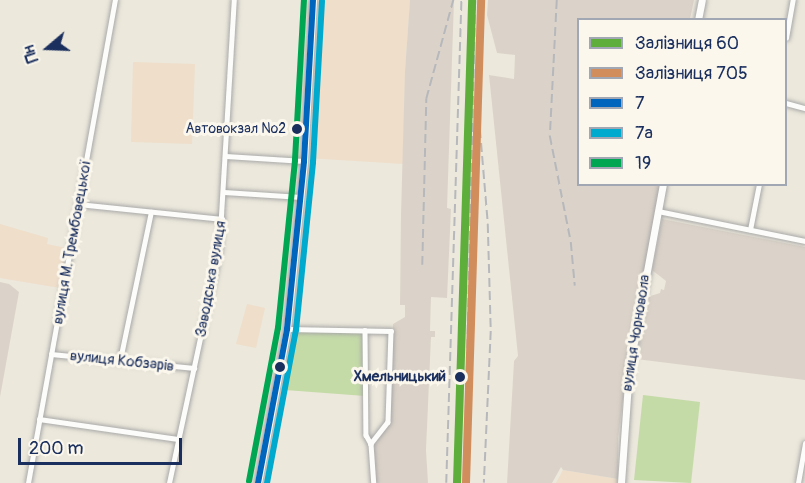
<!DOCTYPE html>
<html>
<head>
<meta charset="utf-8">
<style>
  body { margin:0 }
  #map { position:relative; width:805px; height:483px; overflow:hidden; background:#ece8dc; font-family:Pangolin,sans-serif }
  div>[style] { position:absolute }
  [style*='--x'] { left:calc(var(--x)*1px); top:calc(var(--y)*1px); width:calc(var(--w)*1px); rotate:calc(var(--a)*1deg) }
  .built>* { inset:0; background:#eedeca }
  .industrial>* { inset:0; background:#dbd3c9 }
  .green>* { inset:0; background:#c4dba8 }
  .roads { filter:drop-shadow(0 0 2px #a9a9a8) drop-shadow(0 0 2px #a9a9a8) }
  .street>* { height:4.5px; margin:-2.25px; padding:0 2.25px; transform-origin:2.25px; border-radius:2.25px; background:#fcfcfa }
  .secondary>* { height:7px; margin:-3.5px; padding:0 3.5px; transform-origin:3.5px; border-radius:3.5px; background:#fcfcfa }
  .rail>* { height:1.5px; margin-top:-0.75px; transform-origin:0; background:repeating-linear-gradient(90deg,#b6b8bc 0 9px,transparent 0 13.5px) }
  .bus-1>* { height:6px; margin:-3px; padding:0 3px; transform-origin:3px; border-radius:3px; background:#0065bd }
  .bus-2>* { height:6px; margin:-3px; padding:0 3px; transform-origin:3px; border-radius:3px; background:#00a9ce }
  .bus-3>* { height:6px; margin:-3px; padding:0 3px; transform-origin:3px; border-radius:3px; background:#00a651 }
  .rail-1>* { height:8px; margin:-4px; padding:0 4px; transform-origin:4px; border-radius:4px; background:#5eae3c }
  .rail-2>* { height:8px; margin:-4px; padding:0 4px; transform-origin:4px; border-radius:4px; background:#d18d5c }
  .dots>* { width:16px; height:16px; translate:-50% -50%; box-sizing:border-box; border:3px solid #fbf7ec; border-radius:50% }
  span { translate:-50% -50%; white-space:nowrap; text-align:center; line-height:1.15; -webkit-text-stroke:6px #fbf7ec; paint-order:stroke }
  .bus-label { font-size:14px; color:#1b2f5e }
  .right { translate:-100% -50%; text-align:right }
  .street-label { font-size:15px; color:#1b2f5e }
  .stop-label { font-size:15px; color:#1b2f5e; font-weight:700 }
  .legend { position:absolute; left:577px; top:18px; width:210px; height:168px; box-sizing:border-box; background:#fbf7ec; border:2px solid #a1a7b3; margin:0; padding:8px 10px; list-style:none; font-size:18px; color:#1b2f5e }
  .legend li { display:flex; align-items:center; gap:12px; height:30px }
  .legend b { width:30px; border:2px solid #a1a7b3 }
  .north { position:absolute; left:18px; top:18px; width:60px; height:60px; -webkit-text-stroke:4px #fbf7ec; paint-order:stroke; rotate:251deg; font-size:16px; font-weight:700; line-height:24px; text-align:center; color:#1b2f5e }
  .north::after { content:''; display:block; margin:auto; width:21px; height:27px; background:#1b2f5e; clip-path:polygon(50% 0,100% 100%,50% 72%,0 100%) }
  .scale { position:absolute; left:18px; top:438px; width:164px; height:27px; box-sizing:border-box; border:3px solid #1b2f5e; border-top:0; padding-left:8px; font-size:18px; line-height:21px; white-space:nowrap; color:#1b2f5e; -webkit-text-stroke:4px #fbf7ec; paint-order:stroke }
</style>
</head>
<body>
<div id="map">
  <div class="built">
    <i style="clip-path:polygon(315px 0,410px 0,405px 71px,404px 164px,307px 158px)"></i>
    <i style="clip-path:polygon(133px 62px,195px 64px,192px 144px,131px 142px)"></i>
    <i style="clip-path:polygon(0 224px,48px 238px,47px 244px,66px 248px,60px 288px,0 278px)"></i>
    <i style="clip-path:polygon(247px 304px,265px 308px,256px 348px,236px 344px)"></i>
    <i style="clip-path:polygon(563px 470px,618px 479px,618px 483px,556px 483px)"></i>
  </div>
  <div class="industrial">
    <i style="clip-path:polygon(410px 0,454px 0,447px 208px,451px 209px,447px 298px,431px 297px,430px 331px,435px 331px,435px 337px,431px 337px,426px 450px,428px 483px,376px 483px,374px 445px,390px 423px,393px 324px,405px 317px,405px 305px,400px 305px,401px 214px,405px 71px)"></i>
    <i style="clip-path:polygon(488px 0,694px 0,690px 19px,578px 20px,578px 184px,660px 185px,627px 367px,618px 438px,618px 479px,563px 470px,561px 467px,552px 483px,507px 483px,514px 361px,518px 356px,489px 75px,514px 79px,515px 55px,497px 53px,487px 15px)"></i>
    <i style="clip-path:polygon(662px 219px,805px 247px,805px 380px,636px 359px,647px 297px,660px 293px,661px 289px,664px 290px,666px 281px,652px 270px)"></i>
    <i style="clip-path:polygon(0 282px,9px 284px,19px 292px,0 397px)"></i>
  </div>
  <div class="green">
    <i style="clip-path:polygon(297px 330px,365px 330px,365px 396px,285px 390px)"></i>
    <i style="clip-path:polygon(643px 395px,700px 402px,691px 483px,634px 480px)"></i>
  </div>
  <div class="roads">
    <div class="street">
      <i style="--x:786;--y:38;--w:39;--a:-80"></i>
      <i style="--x:786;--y:103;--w:20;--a:15"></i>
      <i style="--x:226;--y:156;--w:78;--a:3.7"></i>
      <i style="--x:224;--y:192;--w:77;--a:3.7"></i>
      <i style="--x:78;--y:204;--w:145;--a:5.9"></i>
      <i style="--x:658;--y:211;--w:150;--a:11.5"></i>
      <i style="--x:750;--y:230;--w:47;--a:-78.9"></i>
      <i style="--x:287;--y:329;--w:104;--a:1.1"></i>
      <i style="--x:391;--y:331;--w:91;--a:91.9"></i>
      <i style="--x:388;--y:422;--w:28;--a:128"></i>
      <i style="--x:365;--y:330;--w:105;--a:89.5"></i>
      <i style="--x:366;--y:435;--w:10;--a:61"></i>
      <i style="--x:371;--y:444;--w:39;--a:86"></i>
      <i style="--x:51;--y:354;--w:144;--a:5.6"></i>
      <i style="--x:120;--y:360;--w:151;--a:-78.2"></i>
      <i style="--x:39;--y:419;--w:140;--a:8.2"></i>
      <i style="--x:28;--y:483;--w:491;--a:-79.8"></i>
      <i style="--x:169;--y:483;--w:239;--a:-77.9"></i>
      <i style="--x:219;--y:249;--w:249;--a:-86.6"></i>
      <i style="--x:798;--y:483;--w:40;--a:-80"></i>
    </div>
    <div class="secondary">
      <i style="--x:698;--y:20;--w:20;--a:-79"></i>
      <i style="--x:258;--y:483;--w:157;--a:-79.3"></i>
      <i style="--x:287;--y:329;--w:169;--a:-84.2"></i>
      <i style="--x:304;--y:161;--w:161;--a:-86.8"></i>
      <i style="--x:621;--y:483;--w:114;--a:-86"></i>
      <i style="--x:629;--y:369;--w:188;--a:-79.6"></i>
    </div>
  </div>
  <div class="rail">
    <i style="--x:557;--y:0;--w:136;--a:92.9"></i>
    <i style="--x:550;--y:136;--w:108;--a:78.8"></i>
    <i style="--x:571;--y:242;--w:44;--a:84.8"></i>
    <i style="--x:479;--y:116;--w:108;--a:85.2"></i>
    <i style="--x:488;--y:224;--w:107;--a:88.4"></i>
    <i style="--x:491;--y:331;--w:152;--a:92.6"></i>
    <i style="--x:422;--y:265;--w:166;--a:-88.6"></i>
    <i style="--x:426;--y:99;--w:103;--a:-74.7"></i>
    <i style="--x:446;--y:483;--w:483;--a:-88.2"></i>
    <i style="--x:464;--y:483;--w:483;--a:-88.7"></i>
  </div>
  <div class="bus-1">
    <i style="--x:258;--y:483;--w:157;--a:-79.3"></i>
    <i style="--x:287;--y:329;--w:169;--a:-84.2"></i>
    <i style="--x:304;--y:161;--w:161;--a:-86.8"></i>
  </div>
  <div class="bus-2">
    <i style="--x:267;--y:483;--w:156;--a:-79.3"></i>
    <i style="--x:296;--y:330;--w:169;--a:-84.2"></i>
    <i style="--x:313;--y:162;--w:161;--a:-86.8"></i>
  </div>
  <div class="bus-3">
    <i style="--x:249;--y:481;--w:156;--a:-79.3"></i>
    <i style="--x:278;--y:328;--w:169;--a:-84.2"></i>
    <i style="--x:295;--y:160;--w:160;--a:-86.8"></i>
  </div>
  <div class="rail-1">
    <i style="--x:457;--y:483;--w:483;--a:-88.2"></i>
  </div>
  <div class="rail-2">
    <i style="--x:466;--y:483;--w:483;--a:-88.2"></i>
  </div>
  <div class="dots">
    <i style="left:297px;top:129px;background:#1b2f5e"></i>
    <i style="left:280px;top:367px;background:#1b2f5e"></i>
    <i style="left:460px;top:377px;background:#1b2f5e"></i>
  </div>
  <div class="bus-label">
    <span class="right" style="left:286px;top:129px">Автовокзал №2</span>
  </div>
  <div class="street-label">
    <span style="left:72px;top:242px;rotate:-80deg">вулиця М. Трембовецької</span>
    <span style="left:211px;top:279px;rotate:-80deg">Заводська вулиця</span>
    <span style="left:636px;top:333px;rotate:-81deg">вулиця Чорновола</span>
    <span style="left:122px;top:361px;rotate:6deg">вулиця Кобзарів</span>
  </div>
  <div class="stop-label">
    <span class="right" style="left:446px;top:377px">Хмельницький</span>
  </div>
  <ul class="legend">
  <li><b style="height:8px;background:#5eae3c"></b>Залізниця 60</li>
  <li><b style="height:8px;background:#d18d5c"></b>Залізниця 705</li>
  <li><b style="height:8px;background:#0065bd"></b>7</li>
  <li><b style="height:8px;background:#00a9ce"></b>7а</li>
  <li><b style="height:8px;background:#00a651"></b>19</li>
  </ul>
  <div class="north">Пн</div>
  <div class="scale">200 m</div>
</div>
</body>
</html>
